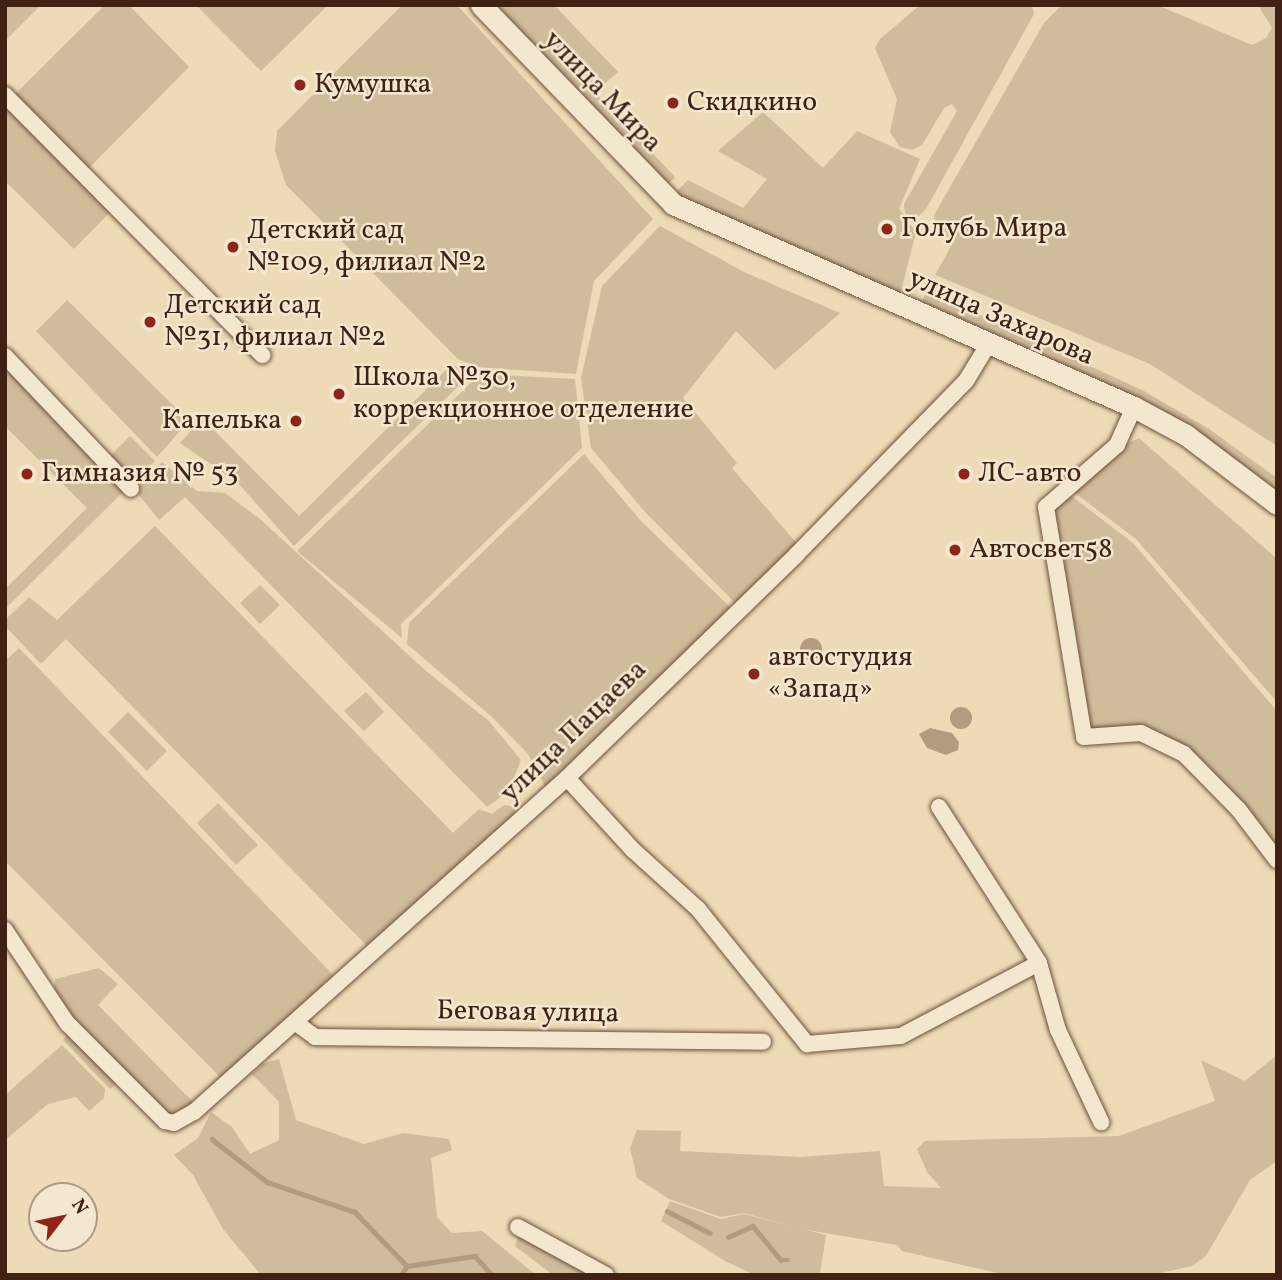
<!DOCTYPE html>
<html>
<head>
<meta charset="utf-8">
<style>
  body { margin:0 }
  #map { position:relative; width:1282px; height:1280px; overflow:hidden; background:#eedab6; font-family:Vollkorn,serif }
  div>[style] { position:absolute }
  [style*='--x'] { left:calc(var(--x)*1px); top:calc(var(--y)*1px); width:calc(var(--w)*1px); rotate:calc(var(--a)*1deg) }
  .green>* { inset:0; background:#d0bb9b }
  .water>* { inset:0; background:#b39b7f }
  .round { border-radius:50% }
  .stream>* { height:4.5px; margin:-2.25px; padding:0 2.25px; transform-origin:2.25px; border-radius:2.25px; background:#b39b7f }
  .roads { filter:drop-shadow(0 0 2px #6c503d) drop-shadow(0 0 2px #6c503d) }
  .street>* { height:16px; margin:-8px; padding:0 8px; transform-origin:8px; border-radius:8px; background:#f4e7d0 }
  .secondary>* { height:21px; margin:-10.5px; padding:0 10.5px; transform-origin:10.5px; border-radius:10.5px; background:#f4e7d0 }
  .dots>* { width:19px; height:19px; translate:-50% -50%; box-sizing:border-box; border:4px solid #f4e7d0; border-radius:50% }
  span { translate:-50% -50%; white-space:nowrap; text-align:center; line-height:1.15; -webkit-text-stroke:5px #f4e7d0; paint-order:stroke }
  .poi-label { font-size:28px; color:#402215 }
  .left { translate:0 -50%; text-align:left }
  .right { translate:-100% -50%; text-align:right }
  .street-label { font-size:28px; color:#402215 }
  .frame { position:absolute; inset:0; border:7px solid #402215; pointer-events:none }
  .north { position:absolute; left:28px; top:1182px; width:70px; height:70px; box-sizing:border-box; background:#f4e7d0; border:2px solid #ac9885; border-radius:50%; rotate:58deg; font-size:19px; font-weight:700; line-height:28px; text-align:center; color:#402215 }
  .north::after { content:''; display:block; margin:auto; width:24px; height:32px; background:#8f2418; clip-path:polygon(50% 0,100% 100%,50% 72%,0 100%) }
</style>
</head>
<body>
<div id="map">
  <div class="green">
    <i style="clip-path:polygon(5px 5px,41px 5px,5px 41px)"></i>
    <i style="clip-path:polygon(105px 5px,129px 5px,189px 67px,86px 171px,12px 97px)"></i>
    <i style="clip-path:polygon(196px 5px,328px 5px,261px 71px)"></i>
    <i style="clip-path:polygon(402px 5px,457px 5px,653px 219px,594px 281px,576px 374px,478px 367px,458px 359px,286px 185px,275px 151px,277px 131px)"></i>
    <i style="clip-path:polygon(497px 5px,554px 5px,618px 72px,595px 92px,675px 177px,665px 187px)"></i>
    <i style="clip-path:polygon(920px 5px,1032px 5px,1034px 14px,926px 209px,914px 220px,905px 213px,904px 204px,957px 111px,952px 104px,944px 108px,922px 145px,912px 150px,900px 147px,890px 132px,897px 99px,875px 48px,880px 39px)"></i>
    <i style="clip-path:polygon(1062px 5px,1157px 5px,1252px 45px,1266px 38px,1272px 28px,1258px 5px,1277px 5px,1277px 446px,1150px 364px,935px 275px,955px 239px,938px 235px,934px 215px,1044px 23px)"></i>
    <i style="clip-path:polygon(5px 102px,114px 208px,74px 249px,5px 181px)"></i>
    <i style="clip-path:polygon(763px 112px,823px 168px,857px 131px,920px 159px,899px 209px,916px 232px,900px 295px,672px 196px,688px 180px,743px 208px,767px 179px,718px 151px)"></i>
    <i style="clip-path:polygon(660px 226px,746px 273px,840px 313px,775px 370px,736px 331px,683px 398px,737px 463px,732px 468px,799px 546px,738px 606px,645px 512px,591px 448px,581px 378px,602px 286px)"></i>
    <i style="clip-path:polygon(926px 290px,1144px 391px,1209px 429px,1277px 478px,1277px 492px,1204px 439px,922px 304px)"></i>
    <i style="clip-path:polygon(67px 300px,189px 421px,157px 457px,36px 331px)"></i>
    <i style="clip-path:polygon(5px 360px,127px 488px,5px 609px,5px 589px,87px 508px,5px 426px)"></i>
    <i style="clip-path:polygon(451px 365px,473px 372px,294px 546px,237px 482px,180px 443px,202px 418px,299px 516px)"></i>
    <i style="clip-path:polygon(480px 374px,575px 379px,582px 448px,401px 624px,402px 638px,297px 551px)"></i>
    <i style="clip-path:polygon(130px 436px,155px 461px,131px 485px,107px 459px)"></i>
    <i style="clip-path:polygon(1139px 438px,1277px 559px,1277px 702px,1136px 539px,1071px 490px,1121px 446px)"></i>
    <i style="clip-path:polygon(584px 454px,642px 522px,734px 611px,548px 792px,528px 754px,492px 717px,407px 644px,409px 623px)"></i>
    <i style="clip-path:polygon(162px 462px,197px 491px,225px 493px,260px 519px,426px 671px,489px 721px,521px 760px,508px 792px,487px 807px,185px 497px,159px 520px,135px 490px)"></i>
    <i style="clip-path:polygon(1070px 495px,1133px 543px,1277px 711px,1277px 850px,1243px 807px,1142px 729px,1091px 730px,1056px 550px,1053px 507px)"></i>
    <i style="clip-path:polygon(155px 526px,453px 833px,479px 809px,492px 814px,504px 805px,515px 807px,516px 821px,371px 950px,66px 639px,41px 664px,5px 626px,5px 620px,29px 597px,57px 620px)"></i>
    <i style="clip-path:polygon(260px 585px,280px 605px,260px 624px,240px 603px)"></i>
    <i style="clip-path:polygon(19px 648px,337px 979px,225px 1082px,5px 861px,5px 661px)"></i>
    <i style="clip-path:polygon(366px 692px,384px 712px,364px 731px,344px 711px)"></i>
    <i style="clip-path:polygon(128px 712px,167px 751px,147px 771px,108px 732px)"></i>
    <i style="clip-path:polygon(218px 803px,258px 845px,236px 865px,197px 823px)"></i>
    <i style="clip-path:polygon(99px 968px,118px 984px,98px 1005px,193px 1102px,214px 1082px,219px 1088px,196px 1107px,166px 1118px,53px 999px,55px 979px)"></i>
    <i style="clip-path:polygon(68px 1034px,116px 1084px,110px 1089px,63px 1040px)"></i>
    <i style="clip-path:polygon(62px 1045px,105px 1089px,104px 1098px,89px 1111px,76px 1097px,48px 1104px,5px 1140px,5px 1095px)"></i>
    <i style="clip-path:polygon(1277px 1055px,1277px 1161px,1250px 1180px,1206px 1256px,1192px 1266px,1151px 1275px,1006px 1275px,902px 1251px,897px 1245px,801px 1229px,744px 1213px,721px 1217px,669px 1199px,637px 1178px,630px 1148px,637px 1130px,681px 1131px,680px 1151px,800px 1157px,880px 1151px,884px 1186px,941px 1188px,927px 1172px,917px 1149px,925px 1141px,1119px 1136px,1215px 1101px,1201px 1060px,1245px 1081px)"></i>
    <i style="clip-path:polygon(279px 1059px,296px 1120px,364px 1144px,403px 1133px,449px 1139px,452px 1150px,431px 1158px,437px 1217px,452px 1233px,482px 1231px,536px 1275px,261px 1275px,223px 1229px,193px 1175px,174px 1155px,198px 1138px,211px 1112px,232px 1127px,250px 1154px,279px 1140px,279px 1102px,252px 1074px,262px 1064px)"></i>
    <i style="clip-path:polygon(670px 1201px,721px 1219px,744px 1214px,826px 1235px,820px 1275px,755px 1275px,725px 1261px,661px 1221px)"></i>
    <i style="clip-path:polygon(518px 1236px,566px 1257px,595px 1275px,553px 1275px,515px 1246px)"></i>
  </div>
  <div class="water">
    <i class="round" style="left:800px;top:638px;width:22px;height:22px"></i>
    <i class="round" style="left:950px;top:707px;width:22px;height:22px"></i>
    <i style="clip-path:polygon(930px 728px,952px 733px,959px 742px,958px 750px,946px 755px,927px 748px,919px 734px)"></i>
  </div>
  <div class="stream">
    <i style="--x:212;--y:1139;--w:70;--a:38"></i>
    <i style="--x:267;--y:1182;--w:93;--a:18.8"></i>
    <i style="--x:355;--y:1212;--w:75;--a:46.1"></i>
    <i style="--x:667;--y:1211;--w:48;--a:27.1"></i>
    <i style="--x:728;--y:1237;--w:27;--a:-24"></i>
    <i style="--x:753;--y:1226;--w:44;--a:50.5"></i>
    <i style="--x:781;--y:1260;--w:7;--a:0"></i>
    <i style="--x:401;--y:1275;--w:11;--a:-56"></i>
    <i style="--x:407;--y:1266;--w:69;--a:-8.4"></i>
    <i style="--x:475;--y:1256;--w:25;--a:48"></i>
  </div>
  <div class="roads">
    <div class="street">
      <i style="--x:5;--y:95;--w:366;--a:45.3"></i>
      <i style="--x:5;--y:356;--w:183;--a:46.5"></i>
      <i style="--x:1134;--y:407;--w:42;--a:114.1"></i>
      <i style="--x:1117;--y:445;--w:94;--a:138.9"></i>
      <i style="--x:1046;--y:507;--w:233;--a:80.6"></i>
      <i style="--x:1084;--y:737;--w:57;--a:-4"></i>
      <i style="--x:1141;--y:733;--w:48;--a:26"></i>
      <i style="--x:1184;--y:754;--w:78;--a:45.5"></i>
      <i style="--x:1239;--y:810;--w:63;--a:52.8"></i>
      <i style="--x:567;--y:778;--w:98;--a:47.5"></i>
      <i style="--x:633;--y:850;--w:88;--a:42.2"></i>
      <i style="--x:698;--y:909;--w:174;--a:51.1"></i>
      <i style="--x:807;--y:1044;--w:94;--a:-4.9"></i>
      <i style="--x:901;--y:1036;--w:156;--a:-27.9"></i>
      <i style="--x:939;--y:807;--w:185;--a:57.3"></i>
      <i style="--x:1039;--y:963;--w:70;--a:74.2"></i>
      <i style="--x:1058;--y:1030;--w:102;--a:64.9"></i>
      <i style="--x:5;--y:930;--w:112;--a:56.3"></i>
      <i style="--x:67;--y:1023;--w:139;--a:45"></i>
      <i style="--x:165;--y:1121;--w:9;--a:13"></i>
      <i style="--x:174;--y:1123;--w:23;--a:-29"></i>
      <i style="--x:194;--y:1112;--w:501;--a:-41.84"></i>
      <i style="--x:567;--y:778;--w:320;--a:-44.2"></i>
      <i style="--x:796;--y:555;--w:243;--a:-45.7"></i>
      <i style="--x:966;--y:381;--w:44;--a:-58.8"></i>
      <i style="--x:296;--y:1023;--w:24;--a:36"></i>
      <i style="--x:315;--y:1037;--w:448;--a:0.6"></i>
      <i style="--x:518;--y:1227;--w:100;--a:28.6"></i>
    </div>
    <div class="secondary">
      <i style="--x:481;--y:5;--w:277;--a:46"></i>
      <i style="--x:673;--y:204;--w:504;--a:23.77"></i>
      <i style="--x:1134;--y:407;--w:59;--a:28.3"></i>
      <i style="--x:1186;--y:435;--w:114;--a:37.2"></i>
    </div>
  </div>
  <div class="dots">
    <i style="left:300px;top:85px;background:#8f2418"></i>
    <i style="left:673px;top:103px;background:#8f2418"></i>
    <i style="left:887px;top:229px;background:#8f2418"></i>
    <i style="left:233px;top:247px;background:#8f2418"></i>
    <i style="left:150px;top:322px;background:#8f2418"></i>
    <i style="left:339px;top:394px;background:#8f2418"></i>
    <i style="left:296px;top:421px;background:#8f2418"></i>
    <i style="left:27px;top:474px;background:#8f2418"></i>
    <i style="left:964px;top:474px;background:#8f2418"></i>
    <i style="left:955px;top:550px;background:#8f2418"></i>
    <i style="left:754px;top:674px;background:#8f2418"></i>
  </div>
  <div class="poi-label">
    <span class="left" style="left:314px;top:85px">Кумушка</span>
    <span class="left" style="left:687px;top:103px">Скидкино</span>
    <span class="left" style="left:901px;top:229px">Голубь Мира</span>
    <span class="left" style="left:247px;top:247px">Детский сад<br>№109, филиал №2</span>
    <span class="left" style="left:164px;top:322px">Детский сад<br>№31, филиал №2</span>
    <span class="left" style="left:353px;top:394px">Школа №30,<br>коррекционное отделение</span>
    <span class="right" style="left:282px;top:421px">Капелька</span>
    <span class="left" style="left:41px;top:474px">Гимназия № 53</span>
    <span class="left" style="left:978px;top:474px">ЛС-авто</span>
    <span class="left" style="left:969px;top:550px">Автосвет58</span>
    <span class="left" style="left:768px;top:674px">автостудия<br>«Запад»</span>
  </div>
  <div class="street-label">
    <span style="left:602px;top:92px;rotate:46deg">улица Мира</span>
    <span style="left:1001px;top:318px;rotate:24deg">улица Захарова</span>
    <span style="left:574px;top:732px;rotate:-44deg">улица Пацаева</span>
    <span style="left:528px;top:1013px;rotate:1deg">Беговая улица</span>
  </div>
  <div class="frame"></div>
  <div class="north">N</div>
</div>
</body>
</html>
